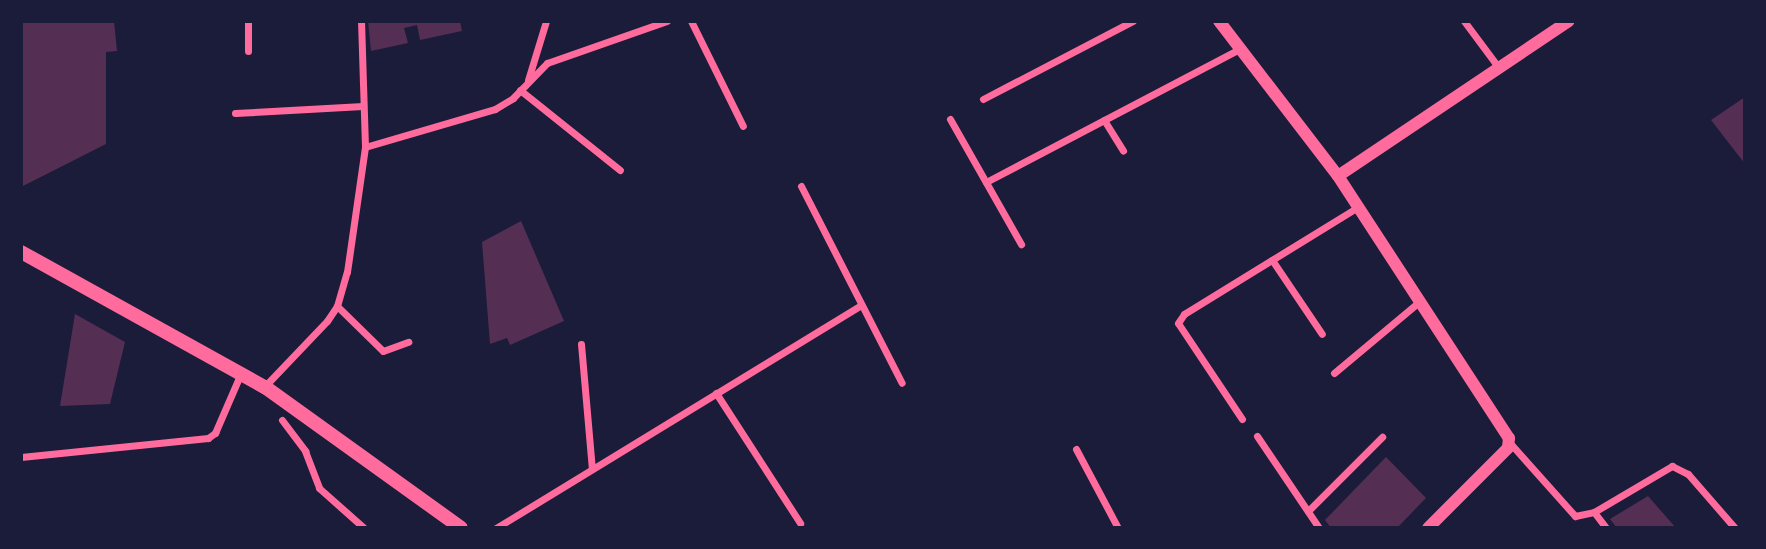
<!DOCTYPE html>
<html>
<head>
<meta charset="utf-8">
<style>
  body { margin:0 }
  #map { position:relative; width:1766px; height:549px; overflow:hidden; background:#1b1b3a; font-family:"Asap Condensed",sans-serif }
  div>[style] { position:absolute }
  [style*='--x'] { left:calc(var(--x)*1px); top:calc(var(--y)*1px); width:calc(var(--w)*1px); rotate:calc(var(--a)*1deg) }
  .building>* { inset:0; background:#542f53 }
  .minor>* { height:7px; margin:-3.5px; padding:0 3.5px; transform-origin:3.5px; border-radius:3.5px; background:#ff6b9d }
  .tertiary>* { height:12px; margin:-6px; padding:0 6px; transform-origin:6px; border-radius:6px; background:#ff6b9d }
  .secondary>* { height:14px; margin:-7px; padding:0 7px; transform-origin:7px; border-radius:7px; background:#ff6b9d }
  span { translate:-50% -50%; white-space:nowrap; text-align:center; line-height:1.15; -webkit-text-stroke:5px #1b1b3a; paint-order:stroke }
  .frame { position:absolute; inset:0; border:23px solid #1b1b3a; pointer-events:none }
</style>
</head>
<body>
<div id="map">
  <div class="building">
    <i style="clip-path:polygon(21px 21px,114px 21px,117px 51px,106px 52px,106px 144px,21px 187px)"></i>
    <i style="clip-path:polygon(368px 21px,460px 21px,462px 31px,420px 40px,417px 25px,404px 28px,408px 43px,371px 51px)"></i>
    <i style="clip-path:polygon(1745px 97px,1745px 164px,1711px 120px)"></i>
    <i style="clip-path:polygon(521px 221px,564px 321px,510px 345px,507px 338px,490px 344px,482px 242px)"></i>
    <i style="clip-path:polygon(75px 314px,125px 342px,110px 404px,60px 406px)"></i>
    <i style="clip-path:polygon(1386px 457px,1426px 498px,1397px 528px,1331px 528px,1325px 520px)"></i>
    <i style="clip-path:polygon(1648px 496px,1676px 528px,1617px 528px,1610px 519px)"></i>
  </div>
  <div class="minor">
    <i style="--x:248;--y:21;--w:30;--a:90"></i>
    <i style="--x:691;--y:21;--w:117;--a:63.7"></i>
    <i style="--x:1464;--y:21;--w:59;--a:53.3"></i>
    <i style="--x:528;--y:80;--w:62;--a:-73"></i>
    <i style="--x:520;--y:90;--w:128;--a:38.7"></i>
    <i style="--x:983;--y:99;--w:169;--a:-27.5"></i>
    <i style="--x:235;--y:113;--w:128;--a:-3.1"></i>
    <i style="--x:950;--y:119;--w:144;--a:60.4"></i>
    <i style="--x:1104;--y:120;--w:36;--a:58"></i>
    <i style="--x:365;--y:147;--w:135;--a:-16.3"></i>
    <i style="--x:495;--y:109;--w:21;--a:-31"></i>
    <i style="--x:513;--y:98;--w:49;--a:-45.8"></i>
    <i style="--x:547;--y:63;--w:127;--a:-19.3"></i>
    <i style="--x:986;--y:182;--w:286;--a:-27.7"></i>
    <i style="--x:801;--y:186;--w:221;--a:62.9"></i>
    <i style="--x:1272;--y:260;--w:89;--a:56"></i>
    <i style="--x:337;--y:306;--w:64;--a:44.4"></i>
    <i style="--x:383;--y:351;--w:27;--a:-20"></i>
    <i style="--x:581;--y:344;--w:125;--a:85"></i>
    <i style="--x:1334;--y:373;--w:111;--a:-39.9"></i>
    <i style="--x:265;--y:386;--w:90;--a:-46.4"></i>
    <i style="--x:327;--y:321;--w:18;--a:-56"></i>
    <i style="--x:337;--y:306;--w:35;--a:-74"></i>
    <i style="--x:347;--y:272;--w:126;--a:-81.8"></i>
    <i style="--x:365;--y:147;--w:126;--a:-91.8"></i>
    <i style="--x:716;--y:393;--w:155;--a:57.1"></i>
    <i style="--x:1242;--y:419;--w:115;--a:-123.7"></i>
    <i style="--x:1178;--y:323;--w:11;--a:-56"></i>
    <i style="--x:1184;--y:314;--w:204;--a:-31.6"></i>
    <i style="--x:282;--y:420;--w:39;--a:53"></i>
    <i style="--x:305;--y:451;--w:40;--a:69"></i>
    <i style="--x:319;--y:488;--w:60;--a:41.6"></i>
    <i style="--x:1257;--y:436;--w:111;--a:56"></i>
    <i style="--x:1510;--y:443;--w:98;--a:48.3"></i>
    <i style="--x:1575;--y:516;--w:19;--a:-12"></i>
    <i style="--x:1594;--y:512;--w:91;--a:-30.5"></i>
    <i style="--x:1672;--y:466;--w:18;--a:27"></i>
    <i style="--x:1688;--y:474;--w:72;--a:49"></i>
    <i style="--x:1076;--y:449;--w:89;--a:62"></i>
    <i style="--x:21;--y:457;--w:188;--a:-5.8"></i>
    <i style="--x:208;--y:438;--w:9;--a:-36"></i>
    <i style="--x:215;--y:433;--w:65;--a:-66.6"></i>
    <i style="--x:1308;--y:511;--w:105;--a:-45"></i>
    <i style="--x:1594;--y:512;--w:20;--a:53"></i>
    <i style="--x:496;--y:528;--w:426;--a:-31.4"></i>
  </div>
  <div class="tertiary">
    <i style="--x:1219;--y:21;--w:195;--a:52.5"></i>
    <i style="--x:1338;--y:176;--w:313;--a:56.9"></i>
    <i style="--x:1509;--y:438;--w:10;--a:96"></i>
    <i style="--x:1508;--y:448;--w:113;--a:135"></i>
    <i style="--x:1338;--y:176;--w:278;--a:-33.9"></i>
  </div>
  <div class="secondary">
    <i style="--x:21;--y:252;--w:279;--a:29"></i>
    <i style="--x:265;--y:387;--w:241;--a:35.7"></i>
  </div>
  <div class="frame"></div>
</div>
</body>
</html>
